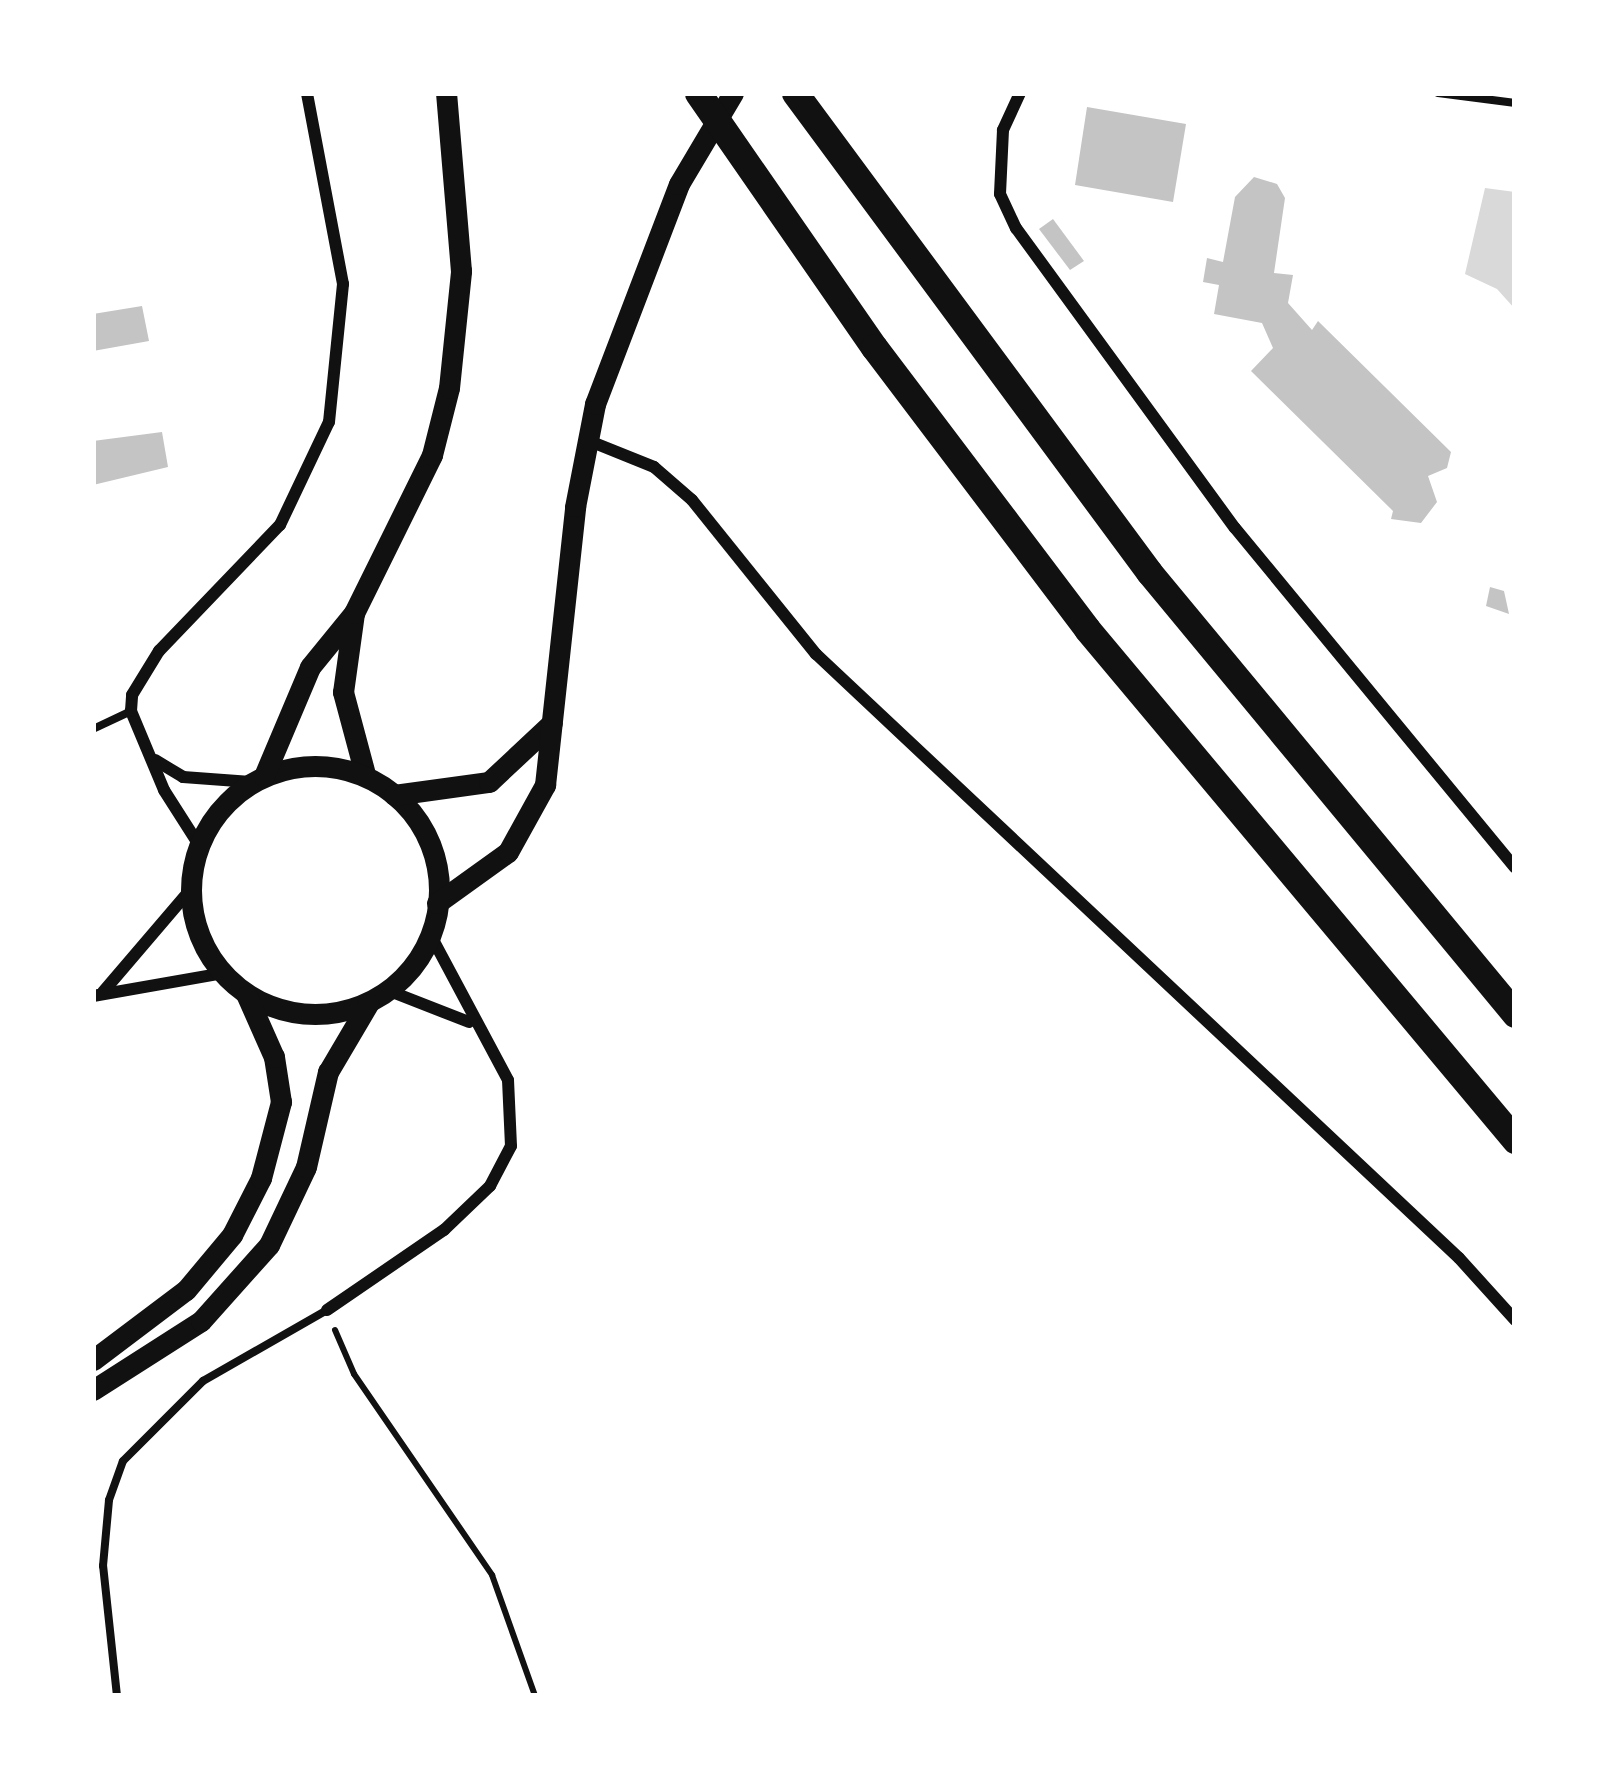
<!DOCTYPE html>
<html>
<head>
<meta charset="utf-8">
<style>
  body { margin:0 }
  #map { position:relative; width:1608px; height:1789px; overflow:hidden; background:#fff; font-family:"Roboto Serif",serif }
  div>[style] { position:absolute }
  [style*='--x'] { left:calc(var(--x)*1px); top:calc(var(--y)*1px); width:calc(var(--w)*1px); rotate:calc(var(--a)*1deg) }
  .water>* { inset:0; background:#d9d9d9 }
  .building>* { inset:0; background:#c4c4c4 }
  .path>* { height:6px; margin:-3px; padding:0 3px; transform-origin:3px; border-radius:3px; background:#111 }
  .service>* { height:8px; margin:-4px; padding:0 4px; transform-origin:4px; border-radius:4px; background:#111 }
  .minor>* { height:12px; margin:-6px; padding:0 6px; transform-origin:6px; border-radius:6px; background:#111 }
  .secondary>* { height:21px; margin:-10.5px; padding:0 10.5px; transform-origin:10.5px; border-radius:10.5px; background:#111 }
  .secondary>.ring { margin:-10.5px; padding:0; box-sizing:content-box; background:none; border:21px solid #111; border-radius:50% }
  .motorway>* { height:27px; margin:-13.5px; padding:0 13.5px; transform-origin:13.5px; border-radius:13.5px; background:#111 }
  span { translate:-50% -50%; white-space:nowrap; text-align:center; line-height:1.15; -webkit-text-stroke:12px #fff; paint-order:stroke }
  .frame { position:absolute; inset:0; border:96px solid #fff; pointer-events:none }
</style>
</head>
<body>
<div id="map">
  <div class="water">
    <i style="clip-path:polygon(1485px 188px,1515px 192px,1515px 309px,1497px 289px,1465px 274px)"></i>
  </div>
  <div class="building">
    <i style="clip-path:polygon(1087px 107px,1186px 124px,1173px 202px,1075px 185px)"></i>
    <i style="clip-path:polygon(1254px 177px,1277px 184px,1285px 198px,1274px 273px,1293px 275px,1288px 303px,1312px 330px,1318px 321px,1451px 452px,1447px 468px,1428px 476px,1437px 502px,1421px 523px,1391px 519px,1393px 511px,1251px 371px,1273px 348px,1262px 323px,1214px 314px,1219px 285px,1203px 282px,1207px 258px,1223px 262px,1235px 197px)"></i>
    <i style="clip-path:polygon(1053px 219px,1084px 261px,1070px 270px,1039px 229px)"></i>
    <i style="clip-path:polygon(142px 306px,149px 341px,93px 351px,93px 314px)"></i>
    <i style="clip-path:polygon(162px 432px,168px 467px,93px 485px,93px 441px)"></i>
    <i style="clip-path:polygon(1490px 587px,1504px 591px,1509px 614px,1486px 606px)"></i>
  </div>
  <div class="path">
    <i style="--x:335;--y:1330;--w:48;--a:66.6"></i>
    <i style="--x:354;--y:1374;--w:244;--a:55.5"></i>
    <i style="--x:492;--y:1575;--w:128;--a:70.4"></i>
  </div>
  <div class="service">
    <i style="--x:1438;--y:93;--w:78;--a:7.4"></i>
    <i style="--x:93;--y:729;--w:42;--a:-25.3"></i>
    <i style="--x:117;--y:1696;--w:131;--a:-96.1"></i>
    <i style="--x:103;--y:1566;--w:66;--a:-84.8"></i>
    <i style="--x:109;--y:1500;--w:41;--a:-70.3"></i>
    <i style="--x:123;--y:1461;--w:113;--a:-45"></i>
    <i style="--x:203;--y:1381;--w:143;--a:-29.8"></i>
  </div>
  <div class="minor">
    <i style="--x:1020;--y:93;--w:41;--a:114.7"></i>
    <i style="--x:1003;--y:130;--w:64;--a:92.7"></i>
    <i style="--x:1000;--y:194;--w:38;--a:65"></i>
    <i style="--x:1016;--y:228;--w:371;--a:53.9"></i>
    <i style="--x:1235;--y:528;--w:440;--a:50.5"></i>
    <i style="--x:587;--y:440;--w:72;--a:21.9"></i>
    <i style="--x:654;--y:467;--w:50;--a:41"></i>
    <i style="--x:692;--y:500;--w:198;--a:51.2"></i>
    <i style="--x:816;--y:654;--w:882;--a:43.21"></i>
    <i style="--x:1459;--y:1258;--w:84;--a:47.9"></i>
    <i style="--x:155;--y:760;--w:33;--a:31"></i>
    <i style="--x:183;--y:777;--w:68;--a:4.2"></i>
    <i style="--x:199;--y:845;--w:65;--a:-122.5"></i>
    <i style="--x:164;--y:790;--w:86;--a:-112.7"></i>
    <i style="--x:131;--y:711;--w:16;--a:-86"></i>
    <i style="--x:132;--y:695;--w:52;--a:-58.5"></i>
    <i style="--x:159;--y:651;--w:175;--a:-46.2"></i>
    <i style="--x:280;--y:525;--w:114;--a:-64.6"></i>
    <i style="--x:329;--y:422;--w:139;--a:-84.2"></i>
    <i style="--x:343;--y:284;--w:194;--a:-100.7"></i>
    <i style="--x:387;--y:990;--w:88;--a:21.3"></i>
    <i style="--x:103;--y:992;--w:134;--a:-49.5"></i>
    <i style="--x:93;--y:996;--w:132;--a:-10"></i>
    <i style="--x:327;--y:1310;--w:142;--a:-34.4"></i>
    <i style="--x:444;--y:1230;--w:64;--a:-43.7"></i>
    <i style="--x:490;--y:1186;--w:45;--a:-62.3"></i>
    <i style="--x:511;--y:1146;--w:66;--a:-92.6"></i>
    <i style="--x:508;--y:1080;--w:163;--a:-118.1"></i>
  </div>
  <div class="secondary">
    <i style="--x:354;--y:613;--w:80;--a:97.9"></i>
    <i style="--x:343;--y:692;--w:85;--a:75"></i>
    <i class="ring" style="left:191px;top:766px;width:227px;height:227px"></i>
    <i style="--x:264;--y:776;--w:118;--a:-67.1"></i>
    <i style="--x:310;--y:667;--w:70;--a:-50.8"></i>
    <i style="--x:354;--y:613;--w:176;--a:-63.7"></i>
    <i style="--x:432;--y:455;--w:69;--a:-75.8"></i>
    <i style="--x:449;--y:388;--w:118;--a:-84.1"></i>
    <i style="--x:461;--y:271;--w:179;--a:-94.8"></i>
    <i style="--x:394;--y:795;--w:96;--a:-7.8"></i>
    <i style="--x:489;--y:782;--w:86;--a:-43.1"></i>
    <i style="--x:437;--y:903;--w:87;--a:-35.7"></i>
    <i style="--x:508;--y:852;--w:77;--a:-61.1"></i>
    <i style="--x:545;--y:785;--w:280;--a:-83.8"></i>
    <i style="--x:575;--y:507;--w:105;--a:-79"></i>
    <i style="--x:595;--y:404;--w:235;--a:-69.1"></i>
    <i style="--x:679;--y:184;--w:106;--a:-59.3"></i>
    <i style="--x:93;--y:1360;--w:116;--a:-37"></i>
    <i style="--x:186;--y:1290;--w:72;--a:-50.1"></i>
    <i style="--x:232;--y:1235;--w:64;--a:-63"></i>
    <i style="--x:261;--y:1178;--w:79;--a:-75.3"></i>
    <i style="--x:281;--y:1102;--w:46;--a:-98.8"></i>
    <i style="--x:274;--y:1057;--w:67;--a:-113.9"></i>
    <i style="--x:93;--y:1390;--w:128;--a:-32.6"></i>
    <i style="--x:201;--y:1321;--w:102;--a:-48.2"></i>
    <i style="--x:269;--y:1245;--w:86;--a:-64.6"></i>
    <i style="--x:306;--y:1167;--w:98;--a:-77"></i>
    <i style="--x:328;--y:1072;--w:79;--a:-59.5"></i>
  </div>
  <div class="motorway">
    <i style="--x:698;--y:93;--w:309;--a:55.3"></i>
    <i style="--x:874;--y:347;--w:353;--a:52.9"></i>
    <i style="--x:1087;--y:629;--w:667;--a:50.05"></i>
    <i style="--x:795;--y:93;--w:596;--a:53.53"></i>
    <i style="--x:1149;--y:572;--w:574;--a:50.37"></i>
  </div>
  <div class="frame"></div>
</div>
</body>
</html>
